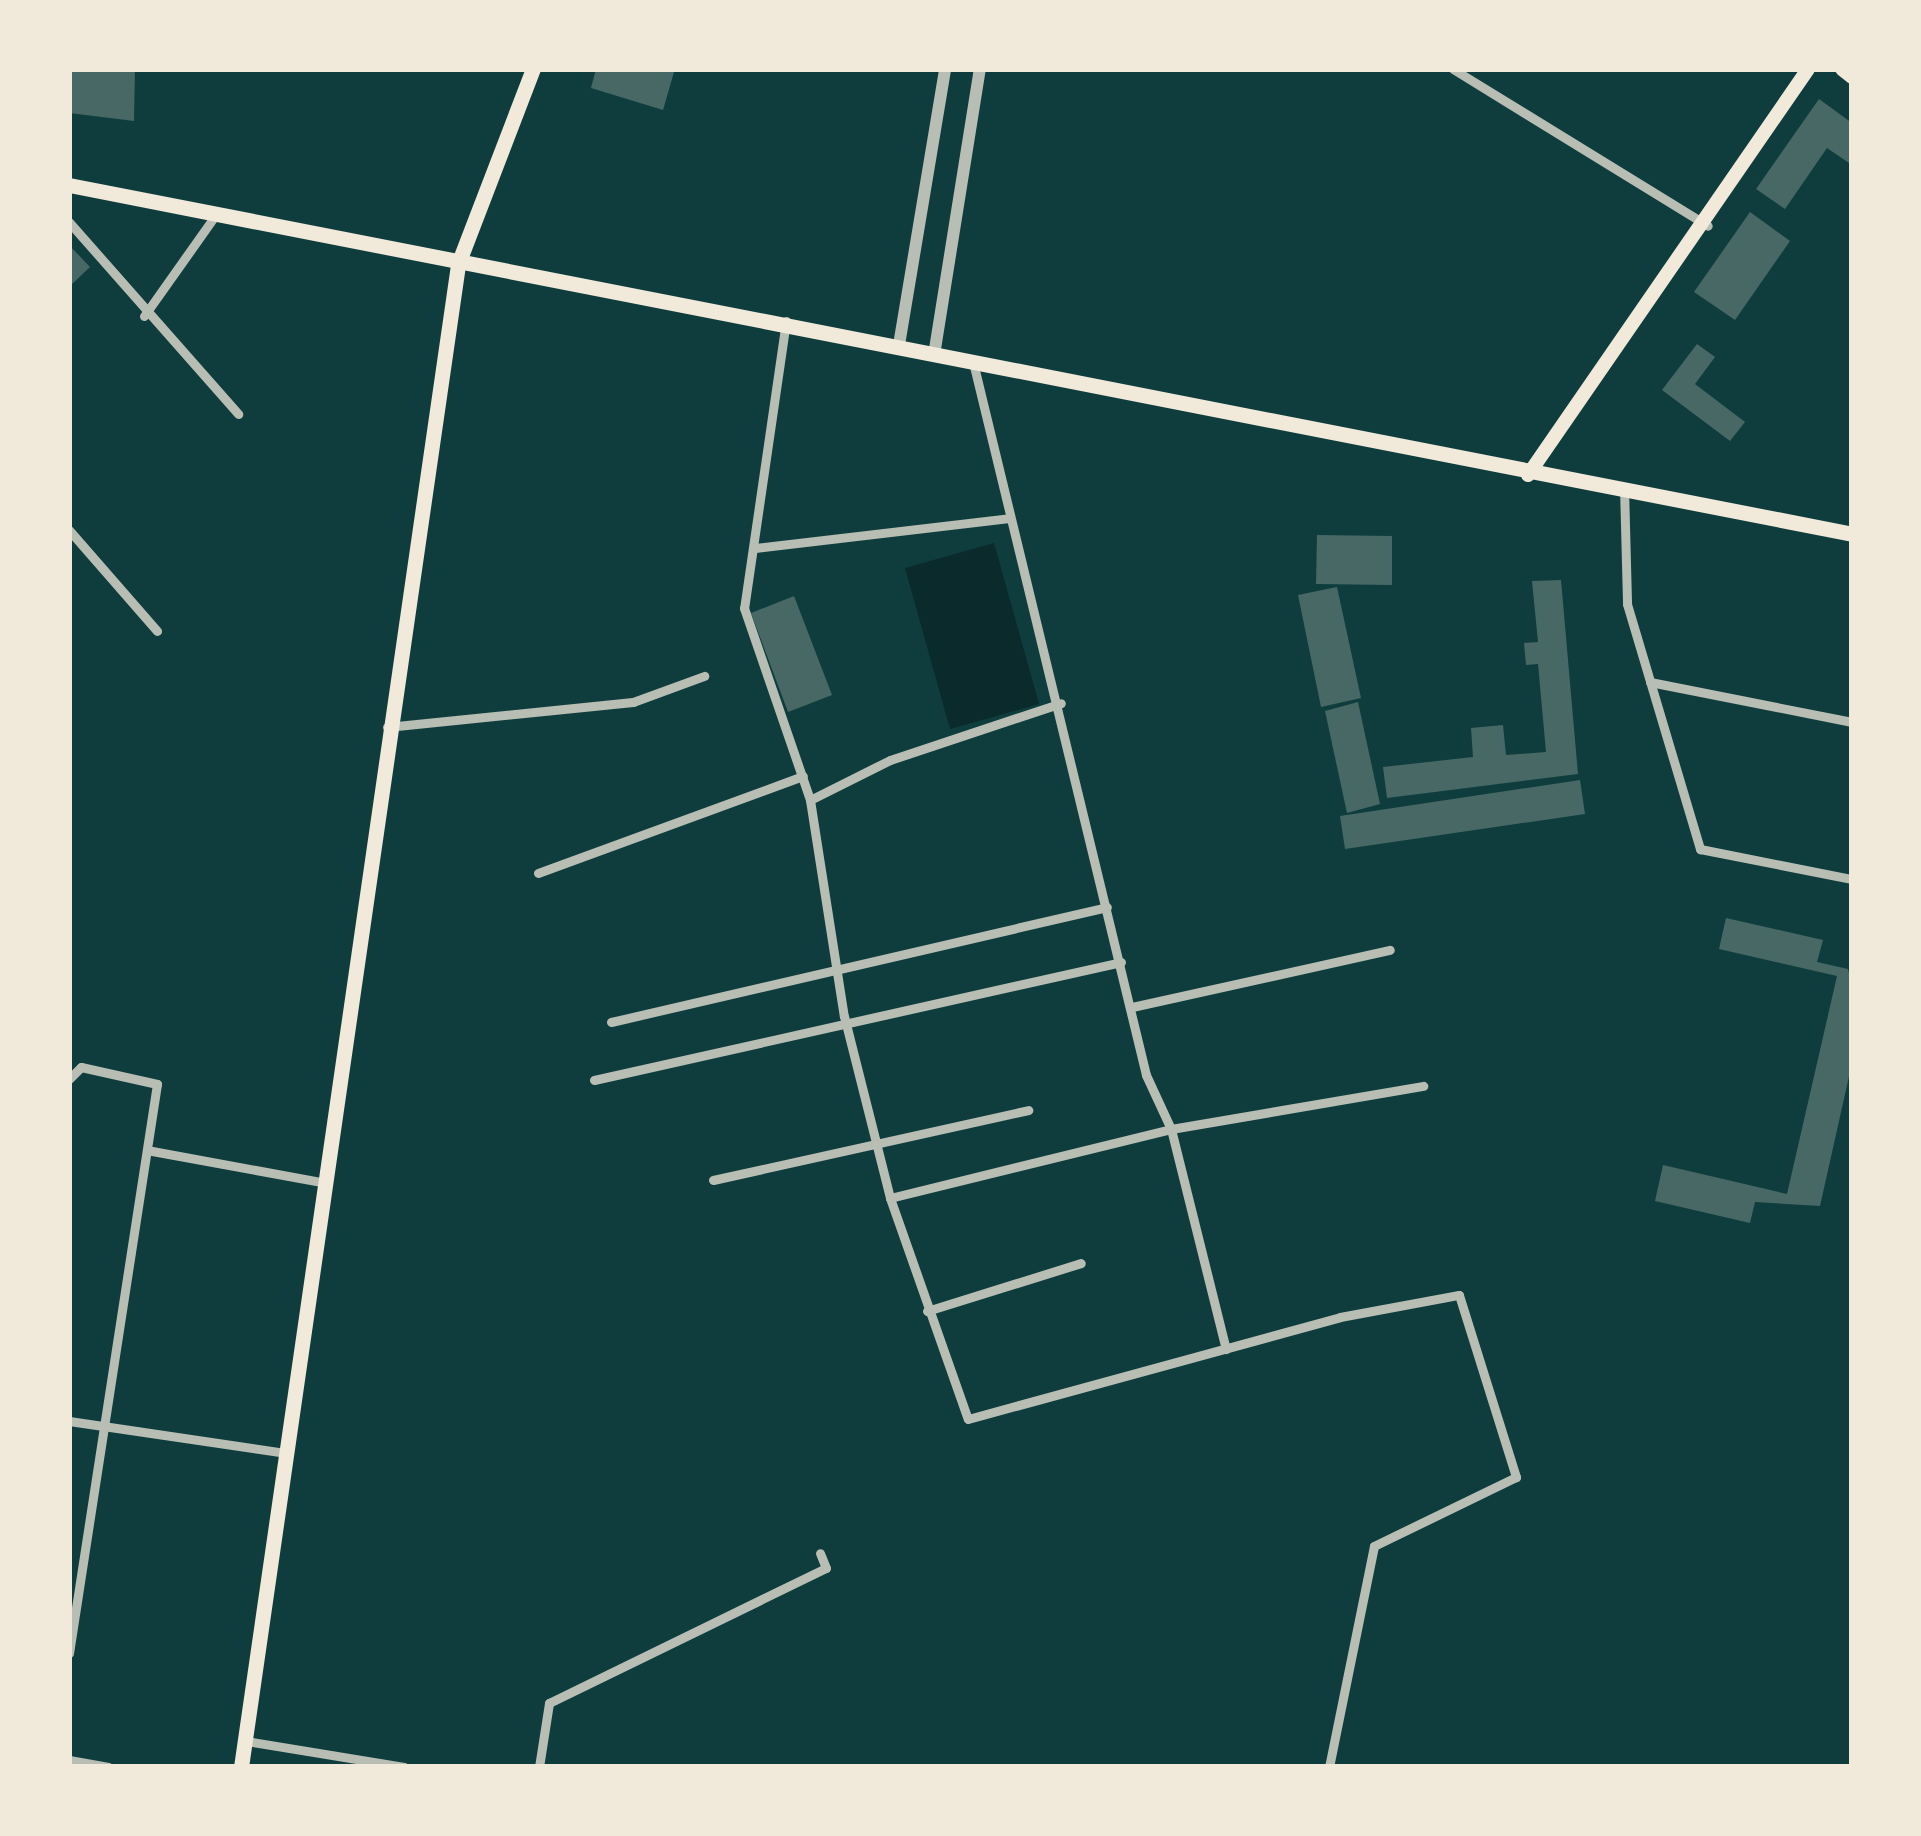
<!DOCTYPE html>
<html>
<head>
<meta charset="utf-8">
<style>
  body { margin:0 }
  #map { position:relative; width:1921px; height:1836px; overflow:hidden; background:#0f3d3e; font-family:Manrope,sans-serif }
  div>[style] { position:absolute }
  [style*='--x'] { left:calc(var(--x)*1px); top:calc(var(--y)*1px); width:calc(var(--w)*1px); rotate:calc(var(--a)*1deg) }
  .water>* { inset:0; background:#0a2a2b }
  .building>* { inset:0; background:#486865 }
  .minor>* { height:9px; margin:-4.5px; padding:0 4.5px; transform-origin:4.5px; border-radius:4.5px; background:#b8beb3 }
  .tertiary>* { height:12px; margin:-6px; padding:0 6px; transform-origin:6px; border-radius:6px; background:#b8beb3 }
  .secondary>* { height:14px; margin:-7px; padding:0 7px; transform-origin:7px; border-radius:7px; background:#f1e9da }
  .primary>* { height:15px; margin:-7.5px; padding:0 7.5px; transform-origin:7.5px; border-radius:7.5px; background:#f1e9da }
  span { translate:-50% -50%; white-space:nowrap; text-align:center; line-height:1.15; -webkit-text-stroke:10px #f1e9da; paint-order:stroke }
  .frame { position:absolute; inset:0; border:72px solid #f1e9da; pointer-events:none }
</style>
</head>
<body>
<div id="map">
  <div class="water">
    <i style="clip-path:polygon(994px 543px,1039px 704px,950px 729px,905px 568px)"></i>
  </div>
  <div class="building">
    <i style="clip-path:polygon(69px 69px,135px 69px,134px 121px,69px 113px)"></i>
    <i style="clip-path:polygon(596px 69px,674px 72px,663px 110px,591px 88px)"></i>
    <i style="clip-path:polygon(1819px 99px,1852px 123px,1852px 165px,1827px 148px,1785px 209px,1756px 189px)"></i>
    <i style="clip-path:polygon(1750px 212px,1790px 241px,1735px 320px,1694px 292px)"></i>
    <i style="clip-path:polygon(69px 245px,90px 267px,69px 287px)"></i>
    <i style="clip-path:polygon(1697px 344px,1715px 357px,1695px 384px,1745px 422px,1730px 441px,1662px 390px)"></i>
    <i style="clip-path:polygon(1317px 535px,1392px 536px,1392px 585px,1316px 584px)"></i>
    <i style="clip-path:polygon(1561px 580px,1578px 774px,1387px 798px,1383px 767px,1473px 757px,1471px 728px,1503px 725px,1506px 755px,1546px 752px,1538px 664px,1526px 665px,1524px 643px,1538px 642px,1532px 581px)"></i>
    <i style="clip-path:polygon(1337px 587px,1361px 698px,1321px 707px,1298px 595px)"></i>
    <i style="clip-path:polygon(794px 596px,832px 695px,788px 712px,751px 613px)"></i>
    <i style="clip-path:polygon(1358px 702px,1380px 804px,1347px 813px,1325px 711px)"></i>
    <i style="clip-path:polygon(1580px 780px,1585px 814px,1345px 849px,1340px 816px)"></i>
    <i style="clip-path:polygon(1726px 918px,1823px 940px,1817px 962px,1848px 969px,1852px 987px,1852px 1063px,1820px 1206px,1755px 1202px,1750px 1223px,1655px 1201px,1663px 1165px,1787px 1194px,1837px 976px,1719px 949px)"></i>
  </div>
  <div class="minor">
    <i style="--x:1453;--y:69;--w:299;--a:31.6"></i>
    <i style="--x:69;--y:222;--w:256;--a:48.6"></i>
    <i style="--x:144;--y:316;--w:121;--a:-54.7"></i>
    <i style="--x:786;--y:321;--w:290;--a:98.3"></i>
    <i style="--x:744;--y:608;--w:203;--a:71"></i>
    <i style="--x:810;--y:800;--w:219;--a:81.1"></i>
    <i style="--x:844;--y:1016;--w:188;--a:75.8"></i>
    <i style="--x:890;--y:1198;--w:234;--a:70.6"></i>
    <i style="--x:968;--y:1419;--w:386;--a:-15.3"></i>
    <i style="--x:1340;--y:1317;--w:121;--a:-10.5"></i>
    <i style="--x:1459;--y:1295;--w:191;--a:72.6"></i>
    <i style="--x:1516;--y:1477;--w:158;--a:154.1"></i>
    <i style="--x:1374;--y:1546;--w:226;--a:101.5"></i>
    <i style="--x:973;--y:362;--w:734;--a:76.36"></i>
    <i style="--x:1146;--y:1075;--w:60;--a:65.2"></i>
    <i style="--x:1171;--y:1129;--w:227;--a:76"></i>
    <i style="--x:1624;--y:487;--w:117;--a:88.5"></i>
    <i style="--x:1627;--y:604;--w:256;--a:73.4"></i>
    <i style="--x:1700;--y:849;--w:155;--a:11.2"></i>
    <i style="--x:69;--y:530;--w:134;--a:48.9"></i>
    <i style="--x:755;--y:548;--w:256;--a:-6.7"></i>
    <i style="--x:1650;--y:682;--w:206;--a:11.2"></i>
    <i style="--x:387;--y:727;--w:247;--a:-5.8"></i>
    <i style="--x:633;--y:702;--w:76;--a:-20.1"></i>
    <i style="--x:810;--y:800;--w:89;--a:-26.6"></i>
    <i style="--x:890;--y:760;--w:180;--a:-18.4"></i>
    <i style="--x:538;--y:873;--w:282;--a:-20.1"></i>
    <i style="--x:1132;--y:1007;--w:264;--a:-12.5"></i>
    <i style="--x:611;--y:1022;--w:509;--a:-13.05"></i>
    <i style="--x:69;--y:1079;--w:17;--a:-45"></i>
    <i style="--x:81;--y:1067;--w:78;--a:12.6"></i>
    <i style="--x:157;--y:1084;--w:576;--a:98.79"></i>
    <i style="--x:594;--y:1080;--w:540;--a:-12.62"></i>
    <i style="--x:152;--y:1151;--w:178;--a:10.4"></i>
    <i style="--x:713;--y:1180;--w:323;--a:-12.5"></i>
    <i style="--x:890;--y:1198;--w:289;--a:-13.8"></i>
    <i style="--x:1171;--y:1129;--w:256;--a:-9.7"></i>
    <i style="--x:927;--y:1311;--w:161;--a:-17.3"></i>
    <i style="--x:69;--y:1421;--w:220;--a:8.4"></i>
    <i style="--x:246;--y:1741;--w:160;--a:9.3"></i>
    <i style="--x:69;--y:1760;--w:40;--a:10"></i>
    <i style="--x:539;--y:1767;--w:65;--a:-81.1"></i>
    <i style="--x:549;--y:1703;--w:308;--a:-26"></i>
    <i style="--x:826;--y:1568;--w:16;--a:-112"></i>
  </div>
  <div class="tertiary">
    <i style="--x:899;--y:345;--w:280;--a:-80.5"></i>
    <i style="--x:935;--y:349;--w:284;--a:-80.9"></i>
  </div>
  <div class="secondary">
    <i style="--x:1842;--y:69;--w:13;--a:39"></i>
    <i style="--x:1528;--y:475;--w:493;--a:-55.4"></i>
  </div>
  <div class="primary">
    <i style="--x:69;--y:185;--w:1817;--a:11.07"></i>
    <i style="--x:241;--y:1767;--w:1519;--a:-81.78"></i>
    <i style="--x:458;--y:264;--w:209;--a:-69"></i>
  </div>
  <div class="frame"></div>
</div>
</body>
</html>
